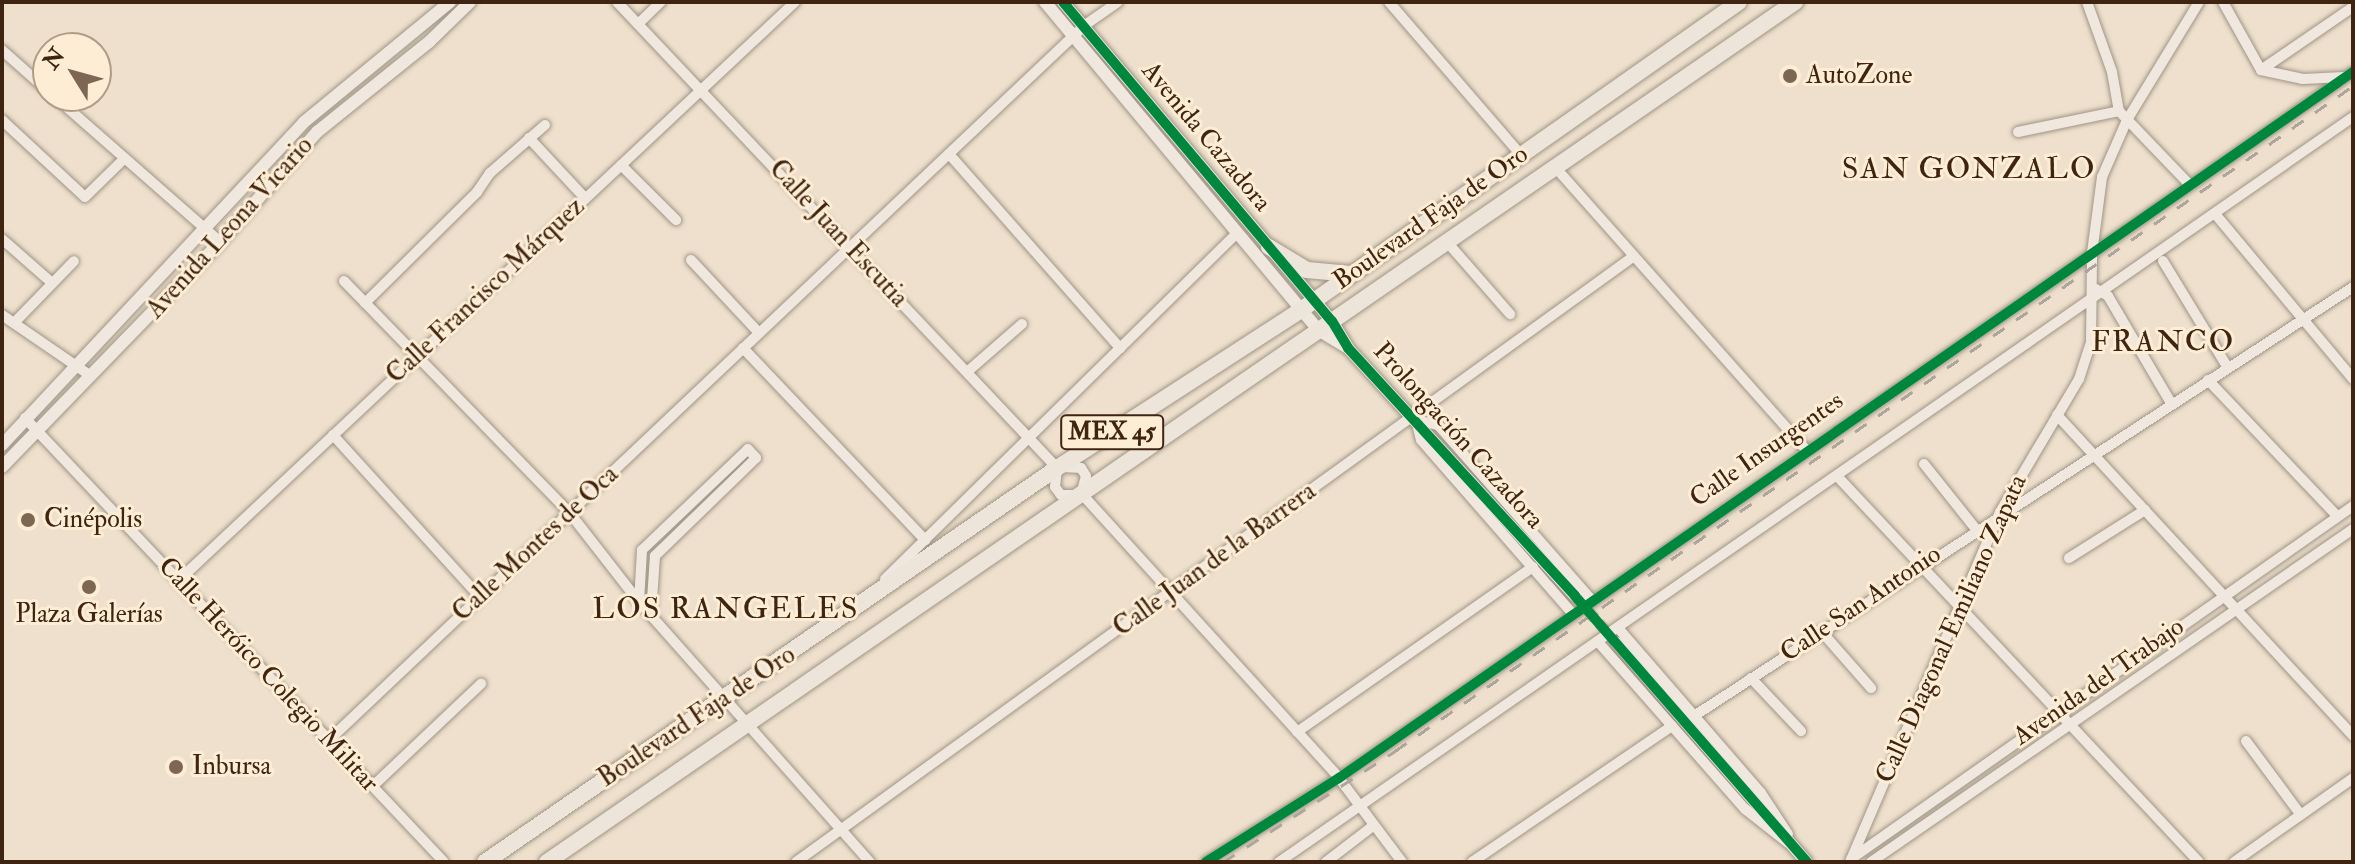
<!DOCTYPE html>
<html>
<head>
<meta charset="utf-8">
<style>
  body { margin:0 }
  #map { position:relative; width:2355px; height:864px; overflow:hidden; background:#eee0cc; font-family:"IM FELL Double Pica",serif }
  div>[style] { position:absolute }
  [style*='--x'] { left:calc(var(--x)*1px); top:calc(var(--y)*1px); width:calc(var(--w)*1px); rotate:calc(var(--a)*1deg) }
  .tertiary-tunnel>* { height:12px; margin-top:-6px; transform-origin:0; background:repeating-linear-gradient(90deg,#cbbaa7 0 12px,transparent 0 18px) }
  .roads { filter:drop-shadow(0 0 2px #9f9486) drop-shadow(0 0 2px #9f9486) }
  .minor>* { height:10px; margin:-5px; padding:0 5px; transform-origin:5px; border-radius:5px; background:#f0e8df }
  .tertiary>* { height:12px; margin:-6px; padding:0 6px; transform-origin:6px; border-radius:6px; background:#f0e8df }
  .primary>* { height:16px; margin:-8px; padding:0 8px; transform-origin:8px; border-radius:8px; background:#ede5da }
  .rail>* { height:3px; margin-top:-1.5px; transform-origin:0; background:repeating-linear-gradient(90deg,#aea69d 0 14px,transparent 0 28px) }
  .cycleway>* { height:10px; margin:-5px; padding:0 5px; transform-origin:5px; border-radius:5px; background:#00873e }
  .dots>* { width:22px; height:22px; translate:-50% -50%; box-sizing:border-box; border:4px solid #fdedd5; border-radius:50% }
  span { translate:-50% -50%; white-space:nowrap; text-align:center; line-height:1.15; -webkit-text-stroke:6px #fdedd5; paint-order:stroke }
  .shield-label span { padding:2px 6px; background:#fdedd5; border:2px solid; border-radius:6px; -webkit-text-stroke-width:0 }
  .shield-label { font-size:24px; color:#402412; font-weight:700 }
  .poi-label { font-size:26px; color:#402412 }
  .left { translate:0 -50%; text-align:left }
  .street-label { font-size:26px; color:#402412 }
  .quarter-label { font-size:30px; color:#402412; letter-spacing:2px }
  .frame { position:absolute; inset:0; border:4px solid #402412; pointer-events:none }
  .north { position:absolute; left:32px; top:32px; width:80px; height:80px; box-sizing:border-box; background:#fdedd5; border:2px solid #b19d87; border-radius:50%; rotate:307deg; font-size:22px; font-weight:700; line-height:32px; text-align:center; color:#402412 }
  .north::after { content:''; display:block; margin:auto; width:28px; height:36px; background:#7d6653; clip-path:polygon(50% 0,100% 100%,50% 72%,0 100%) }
</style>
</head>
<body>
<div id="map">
  <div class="tertiary-tunnel">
    <i style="--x:1575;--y:596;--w:60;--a:48.4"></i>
  </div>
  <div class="roads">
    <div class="minor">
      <i style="--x:617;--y:2;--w:641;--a:46.64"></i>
      <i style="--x:1389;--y:2;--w:202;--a:49.2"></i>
      <i style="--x:2087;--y:2;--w:74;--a:70.3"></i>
      <i style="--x:2112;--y:72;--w:40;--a:80"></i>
      <i style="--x:2119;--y:111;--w:103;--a:46.2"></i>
      <i style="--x:2223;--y:2;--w:78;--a:60.8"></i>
      <i style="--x:2261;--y:70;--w:43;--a:12.1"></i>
      <i style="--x:2303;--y:79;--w:41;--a:-2.8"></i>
      <i style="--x:638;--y:24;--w:32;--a:-44"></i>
      <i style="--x:2;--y:50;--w:62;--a:41.7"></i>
      <i style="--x:2261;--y:70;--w:112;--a:-34.4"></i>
      <i style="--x:54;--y:96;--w:221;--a:41.3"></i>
      <i style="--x:2;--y:120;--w:113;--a:42.9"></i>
      <i style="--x:85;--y:197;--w:54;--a:-44.3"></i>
      <i style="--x:2018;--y:132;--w:103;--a:-11.7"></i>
      <i style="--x:529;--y:138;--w:82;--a:47"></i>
      <i style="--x:949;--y:154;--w:259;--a:48.6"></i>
      <i style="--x:621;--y:165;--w:78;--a:45"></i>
      <i style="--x:1555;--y:167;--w:378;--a:48.4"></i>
      <i style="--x:2216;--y:215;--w:214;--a:50.1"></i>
      <i style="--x:2;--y:239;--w:67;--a:41.3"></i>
      <i style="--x:1447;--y:242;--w:96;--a:48.8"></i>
      <i style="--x:691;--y:260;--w:100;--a:47"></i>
      <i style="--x:2163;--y:261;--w:125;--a:58.7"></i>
      <i style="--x:344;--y:281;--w:322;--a:45.8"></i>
      <i style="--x:569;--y:512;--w:114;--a:52.1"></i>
      <i style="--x:639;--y:602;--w:348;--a:48.4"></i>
      <i style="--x:2096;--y:289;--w:14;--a:30"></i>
      <i style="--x:2108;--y:296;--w:124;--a:59.5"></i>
      <i style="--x:365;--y:303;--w:158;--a:-44.7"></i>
      <i style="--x:477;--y:192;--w:23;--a:-56"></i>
      <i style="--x:490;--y:173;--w:73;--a:-41.1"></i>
      <i style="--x:2;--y:315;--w:108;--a:34.4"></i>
      <i style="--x:14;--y:323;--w:86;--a:-45.9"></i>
      <i style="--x:743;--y:348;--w:265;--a:46.5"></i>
      <i style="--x:967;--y:372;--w:73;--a:-41.1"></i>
      <i style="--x:2208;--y:380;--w:187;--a:46.5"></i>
      <i style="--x:2057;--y:415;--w:437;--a:47.3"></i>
      <i style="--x:25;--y:418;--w:610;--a:46.66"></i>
      <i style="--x:1415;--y:420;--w:24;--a:12"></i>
      <i style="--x:1438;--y:425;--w:232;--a:48.7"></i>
      <i style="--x:1417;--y:424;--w:16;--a:76"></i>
      <i style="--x:1421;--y:440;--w:228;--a:48.9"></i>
      <i style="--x:333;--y:435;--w:219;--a:47.8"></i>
      <i style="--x:1924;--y:464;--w:82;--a:51.4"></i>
      <i style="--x:1063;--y:467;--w:18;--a:3"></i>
      <i style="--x:1081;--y:468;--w:9;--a:58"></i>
      <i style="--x:1086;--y:476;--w:16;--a:105"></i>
      <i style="--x:1057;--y:468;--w:19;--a:96"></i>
      <i style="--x:1055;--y:487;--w:10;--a:53"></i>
      <i style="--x:1061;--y:495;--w:14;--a:0"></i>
      <i style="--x:1837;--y:476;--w:529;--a:46.84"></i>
      <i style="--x:1081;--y:493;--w:384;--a:47.8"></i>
      <i style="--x:1339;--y:778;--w:105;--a:53.1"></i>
      <i style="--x:2069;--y:558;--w:90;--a:-32.3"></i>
      <i style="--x:885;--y:579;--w:494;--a:-44.5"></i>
      <i style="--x:178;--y:581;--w:846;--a:-43.18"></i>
      <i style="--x:639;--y:602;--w:52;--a:-86.7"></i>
      <i style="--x:642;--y:550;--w:146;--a:-43.6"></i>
      <i style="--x:748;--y:449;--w:12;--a:48"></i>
      <i style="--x:756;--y:458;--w:141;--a:135.9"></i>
      <i style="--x:655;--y:556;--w:59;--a:93.9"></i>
      <i style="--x:1619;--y:629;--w:217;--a:49.1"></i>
      <i style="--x:1761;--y:793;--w:49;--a:56.6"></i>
      <i style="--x:1821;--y:631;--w:76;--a:48.7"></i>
      <i style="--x:1599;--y:643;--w:221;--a:48.7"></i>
      <i style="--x:1745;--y:809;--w:55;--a:38.3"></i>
      <i style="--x:1751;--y:678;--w:73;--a:46.7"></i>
      <i style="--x:1694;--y:716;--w:786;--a:-33.06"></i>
      <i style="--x:1297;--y:732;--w:288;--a:-35"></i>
      <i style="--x:329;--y:740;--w:1041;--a:-43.4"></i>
      <i style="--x:1085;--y:25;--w:40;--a:-34.9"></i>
      <i style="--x:2246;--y:741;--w:92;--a:53.4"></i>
      <i style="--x:373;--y:786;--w:149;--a:-43.4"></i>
      <i style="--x:1851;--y:859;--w:614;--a:-35.11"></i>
      <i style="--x:796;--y:862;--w:1034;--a:-35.87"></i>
      <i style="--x:1206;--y:862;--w:157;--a:-32.3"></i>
      <i style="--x:1339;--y:778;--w:1236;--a:-34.85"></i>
      <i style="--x:1279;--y:862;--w:1307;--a:-34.75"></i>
      <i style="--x:1326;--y:862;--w:59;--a:-37.5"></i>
      <i style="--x:1472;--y:862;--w:242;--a:-34.2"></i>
      <i style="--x:1850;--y:862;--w:381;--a:-66.8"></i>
      <i style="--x:2000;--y:512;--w:155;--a:-59.3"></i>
      <i style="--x:2079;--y:379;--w:40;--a:-72"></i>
      <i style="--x:2091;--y:341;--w:88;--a:-89.3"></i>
      <i style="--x:2092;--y:253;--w:77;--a:-82.5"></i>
      <i style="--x:2102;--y:177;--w:62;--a:-66.3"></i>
      <i style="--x:2127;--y:120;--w:138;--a:-58.6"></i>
      <i style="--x:1871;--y:862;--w:586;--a:-34.64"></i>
      <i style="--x:2234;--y:862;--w:146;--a:-35.2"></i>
    </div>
    <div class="tertiary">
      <i style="--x:1045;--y:2;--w:427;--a:50.2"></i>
      <i style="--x:1318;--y:330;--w:33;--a:31"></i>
      <i style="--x:1063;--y:2;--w:417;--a:49.9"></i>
      <i style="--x:1332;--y:321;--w:31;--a:59"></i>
      <i style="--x:1348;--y:348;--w:336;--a:47.5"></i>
      <i style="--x:2;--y:445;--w:442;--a:-46.9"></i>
      <i style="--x:304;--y:122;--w:189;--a:-39.4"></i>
      <i style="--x:2;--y:467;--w:313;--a:-45.9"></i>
      <i style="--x:220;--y:242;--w:147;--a:-48.6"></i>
      <i style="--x:317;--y:132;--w:144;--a:-38.8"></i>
      <i style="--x:429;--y:42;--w:57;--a:-44.3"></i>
      <i style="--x:1617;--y:643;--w:290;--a:49.1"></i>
    </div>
    <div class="primary">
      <i style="--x:1269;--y:247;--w:44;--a:31.2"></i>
      <i style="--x:1307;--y:270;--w:44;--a:5.2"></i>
      <i style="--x:485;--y:862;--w:695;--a:-34.56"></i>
      <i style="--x:1057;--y:468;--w:291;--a:-32.9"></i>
      <i style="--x:1301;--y:310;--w:535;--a:-35.11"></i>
      <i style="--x:547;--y:862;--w:1516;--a:-34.57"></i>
    </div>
  </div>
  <div class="rail">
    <i style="--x:1223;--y:862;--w:205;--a:-32.8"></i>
    <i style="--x:1395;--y:751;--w:1166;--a:-34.77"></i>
  </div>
  <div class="cycleway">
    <i style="--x:1063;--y:2;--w:417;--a:49.9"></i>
    <i style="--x:1332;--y:321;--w:31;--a:59"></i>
    <i style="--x:1348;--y:348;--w:336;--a:47.5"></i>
    <i style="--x:1575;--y:596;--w:353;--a:48.9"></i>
    <i style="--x:1206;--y:862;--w:157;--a:-32.3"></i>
    <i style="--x:1339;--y:778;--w:1236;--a:-34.85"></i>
  </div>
  <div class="dots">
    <i style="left:1790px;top:76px;background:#7d6653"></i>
    <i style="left:28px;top:520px;background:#7d6653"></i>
    <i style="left:89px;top:587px;background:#7d6653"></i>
    <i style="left:176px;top:767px;background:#7d6653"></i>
  </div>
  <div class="shield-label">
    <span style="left:1112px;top:432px">MEX 45</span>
  </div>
  <div class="poi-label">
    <span class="left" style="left:1806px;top:76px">AutoZone</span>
    <span class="left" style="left:44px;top:520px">Cinépolis</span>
    <span style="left:89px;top:615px">Plaza Galerías</span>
    <span class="left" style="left:192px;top:767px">Inbursa</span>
  </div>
  <div class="street-label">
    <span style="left:1206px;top:137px;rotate:50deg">Avenida Cazadora</span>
    <span style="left:1431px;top:218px;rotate:-35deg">Boulevard Faja de Oro</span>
    <span style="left:230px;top:228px;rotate:-48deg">Avenida Leona Vicario</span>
    <span style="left:838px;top:234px;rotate:47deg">Calle Juan Escutia</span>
    <span style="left:486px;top:291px;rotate:-43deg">Calle Francisco Márquez</span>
    <span style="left:1458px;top:436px;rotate:48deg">Prolongación Cazadora</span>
    <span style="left:1767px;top:450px;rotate:-35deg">Calle Insurgentes</span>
    <span style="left:536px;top:544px;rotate:-43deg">Calle Montes de Oca</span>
    <span style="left:1215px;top:560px;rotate:-36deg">Calle Juan de la Barrera</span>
    <span style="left:1861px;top:604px;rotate:-34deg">Calle San Antonio</span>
    <span style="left:1952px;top:629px;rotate:-66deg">Calle Diagonal Emiliano Zapata</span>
    <span style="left:268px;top:675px;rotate:47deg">Calle Heróico Colegio Militar</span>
    <span style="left:2099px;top:682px;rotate:-35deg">Avenida del Trabajo</span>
    <span style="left:697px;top:717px;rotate:-34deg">Boulevard Faja de Oro</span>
  </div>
  <div class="quarter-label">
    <span style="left:1969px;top:169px">SAN GONZALO</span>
    <span style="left:2163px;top:342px">FRANCO</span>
    <span style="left:726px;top:609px">LOS RANGELES</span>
  </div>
  <div class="frame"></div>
  <div class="north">N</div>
</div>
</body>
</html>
